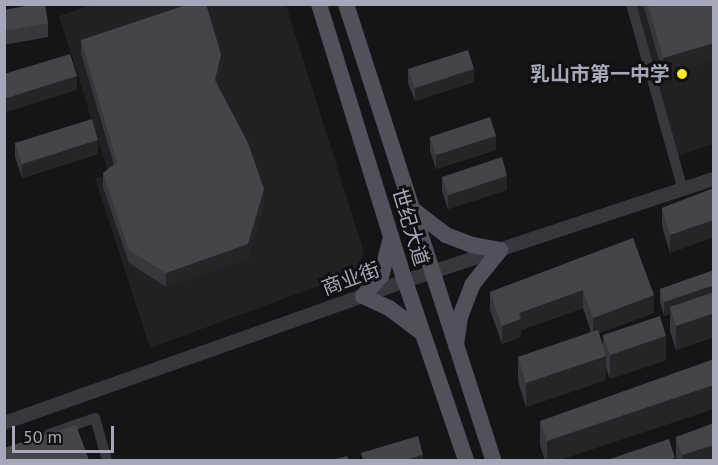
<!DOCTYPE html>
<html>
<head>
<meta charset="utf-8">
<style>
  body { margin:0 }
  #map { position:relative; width:718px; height:465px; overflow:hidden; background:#151517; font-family:"PT Sans","Noto Sans SC",sans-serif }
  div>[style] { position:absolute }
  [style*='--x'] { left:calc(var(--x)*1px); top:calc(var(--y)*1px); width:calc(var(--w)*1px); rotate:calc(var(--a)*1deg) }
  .built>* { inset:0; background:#212124 }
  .minor>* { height:10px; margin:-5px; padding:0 5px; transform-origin:5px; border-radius:5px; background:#38373e }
  .tertiary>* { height:14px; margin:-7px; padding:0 7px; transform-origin:7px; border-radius:7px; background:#38373e }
  .primary>* { height:16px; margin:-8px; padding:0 8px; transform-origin:8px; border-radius:8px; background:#52515b }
  .wall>* { inset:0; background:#38383c }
  .shaded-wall>* { inset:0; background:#252528 }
  .building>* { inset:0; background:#44444a }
  .dots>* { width:16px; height:16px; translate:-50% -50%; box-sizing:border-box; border:3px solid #101012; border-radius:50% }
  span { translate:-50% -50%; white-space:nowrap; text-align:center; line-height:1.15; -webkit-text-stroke:6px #101012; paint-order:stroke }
  .poi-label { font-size:20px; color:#a6a7b8; font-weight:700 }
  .right { translate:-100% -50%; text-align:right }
  .street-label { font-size:20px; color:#a6a7b8 }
  .frame { position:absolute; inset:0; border:6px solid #a6a7b8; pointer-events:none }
  .scale { position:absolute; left:12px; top:426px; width:102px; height:27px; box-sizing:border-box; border:3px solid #a6a7b8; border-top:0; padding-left:8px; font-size:18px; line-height:21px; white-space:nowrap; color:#a6a7b8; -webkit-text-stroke:4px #101012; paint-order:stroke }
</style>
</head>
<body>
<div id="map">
  <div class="built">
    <i style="clip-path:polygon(95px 4px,286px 5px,364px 252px,354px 273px,150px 348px,95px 178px,109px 175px,59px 16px)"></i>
    <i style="clip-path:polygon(632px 5px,713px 5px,713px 144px,673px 158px)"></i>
  </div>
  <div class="minor">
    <i style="--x:631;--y:4;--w:193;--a:74.4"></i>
    <i style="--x:49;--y:434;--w:49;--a:-19.2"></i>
    <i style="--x:95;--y:418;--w:44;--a:74.1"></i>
  </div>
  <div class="tertiary">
    <i style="--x:4;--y:423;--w:425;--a:-19.5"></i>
    <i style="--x:405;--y:281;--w:325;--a:-18.3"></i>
  </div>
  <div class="primary">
    <i style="--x:319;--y:4;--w:290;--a:72.8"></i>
    <i style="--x:405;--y:281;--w:189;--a:71.2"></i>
    <i style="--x:346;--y:4;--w:479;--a:72.1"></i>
    <i style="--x:411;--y:208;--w:44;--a:37.6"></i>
    <i style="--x:446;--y:235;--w:28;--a:21"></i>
    <i style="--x:472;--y:245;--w:28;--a:10"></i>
    <i style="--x:390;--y:241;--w:36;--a:104"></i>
    <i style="--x:381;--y:276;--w:27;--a:132"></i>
    <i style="--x:363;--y:296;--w:29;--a:25"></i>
    <i style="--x:389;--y:308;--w:41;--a:37.1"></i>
    <i style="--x:456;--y:345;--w:28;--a:-82"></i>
    <i style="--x:460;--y:317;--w:34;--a:-69"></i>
    <i style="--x:472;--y:285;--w:45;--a:-51.3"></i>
  </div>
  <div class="wall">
    <i style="clip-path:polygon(643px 4px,714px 4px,663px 75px)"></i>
    <i style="clip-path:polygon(4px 10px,48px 23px,48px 37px,4px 45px)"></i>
    <i style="clip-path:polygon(81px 40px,221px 68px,217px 84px,264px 203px,248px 258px,166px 287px,129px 263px,103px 187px,103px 173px,114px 165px,81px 53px)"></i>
    <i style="clip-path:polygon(408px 69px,474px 82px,415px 101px,408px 83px)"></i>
    <i style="clip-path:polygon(430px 137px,496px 150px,436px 169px,430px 151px)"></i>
    <i style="clip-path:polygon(15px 143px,98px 154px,22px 178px,15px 157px)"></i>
    <i style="clip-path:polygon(442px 177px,507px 190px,448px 209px,442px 191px)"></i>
    <i style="clip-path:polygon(714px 188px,670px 253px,662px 226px,662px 208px)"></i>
    <i style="clip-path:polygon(633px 238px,654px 313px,599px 333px,603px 346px,603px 335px,666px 360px,610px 379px,606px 368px,606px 380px,526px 407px,518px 381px,518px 357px,591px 332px,583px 308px,521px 330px,521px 337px,502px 344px,490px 310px,490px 292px)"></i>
    <i style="clip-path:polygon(714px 270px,714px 337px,676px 350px,670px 331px,670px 314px,664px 316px,660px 302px,660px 289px)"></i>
    <i style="clip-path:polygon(540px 421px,560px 460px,545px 460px,540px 445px)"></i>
    <i style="clip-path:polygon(676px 437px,714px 460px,676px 460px)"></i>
  </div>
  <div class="shaded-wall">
    <i style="clip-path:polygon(714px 43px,714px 61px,663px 75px,663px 58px)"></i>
    <i style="clip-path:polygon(221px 54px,221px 68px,215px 94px,215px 80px)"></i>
    <i style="clip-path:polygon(474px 69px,474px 82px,415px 101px,415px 88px)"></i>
    <i style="clip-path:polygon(77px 76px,77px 90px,4px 113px,4px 99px)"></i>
    <i style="clip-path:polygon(496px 136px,496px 150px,436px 169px,436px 155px)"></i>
    <i style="clip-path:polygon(98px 140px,98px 154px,22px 178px,22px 164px)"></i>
    <i style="clip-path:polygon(507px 176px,507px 190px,448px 209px,448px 195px)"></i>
    <i style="clip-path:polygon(264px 189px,264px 203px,248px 258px,166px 287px,166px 273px)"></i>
    <i style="clip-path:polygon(714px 220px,714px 237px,670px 253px,670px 235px)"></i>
    <i style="clip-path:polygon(714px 285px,714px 299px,670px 307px,670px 314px,664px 316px,664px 302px)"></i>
    <i style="clip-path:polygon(583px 290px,583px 308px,521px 330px,521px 337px,502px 344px,502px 326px,519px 313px)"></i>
    <i style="clip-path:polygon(654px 295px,654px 313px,593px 335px,593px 318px)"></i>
    <i style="clip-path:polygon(714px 313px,714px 337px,676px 350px,676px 326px)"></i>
    <i style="clip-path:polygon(666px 336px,666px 360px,610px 379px,610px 355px)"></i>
    <i style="clip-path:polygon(606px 356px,606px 380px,526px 407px,526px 383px)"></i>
    <i style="clip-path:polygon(714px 385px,714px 409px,560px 460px,547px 460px,547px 441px)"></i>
    <i style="clip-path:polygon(714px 445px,714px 460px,682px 460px,682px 455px)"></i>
    <i style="clip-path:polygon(423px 455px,423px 460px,405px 460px)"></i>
  </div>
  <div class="building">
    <i style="clip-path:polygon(36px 4px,45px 4px,48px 23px,4px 31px,4px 10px)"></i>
    <i style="clip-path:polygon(189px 4px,206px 4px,221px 54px,215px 80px,248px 143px,264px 189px,248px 244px,166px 273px,129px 250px,103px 173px,117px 162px,81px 40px)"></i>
    <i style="clip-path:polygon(648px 4px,714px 4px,714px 43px,663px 58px)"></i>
    <i style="clip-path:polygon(468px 50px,474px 69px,415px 88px,408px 69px)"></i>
    <i style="clip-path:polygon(70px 54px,77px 76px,4px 99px,4px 74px)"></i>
    <i style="clip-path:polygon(490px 117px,496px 136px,436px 155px,430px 137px)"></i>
    <i style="clip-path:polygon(92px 119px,98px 140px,22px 164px,15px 143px)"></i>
    <i style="clip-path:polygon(502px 157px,507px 176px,448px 195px,442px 177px)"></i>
    <i style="clip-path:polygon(714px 188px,714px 220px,670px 235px,662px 208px)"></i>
    <i style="clip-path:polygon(633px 238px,654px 295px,593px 318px,583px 290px,519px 313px,521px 319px,502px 326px,490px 292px)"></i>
    <i style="clip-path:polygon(714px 270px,714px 285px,664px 302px,660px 289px)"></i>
    <i style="clip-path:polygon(714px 292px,714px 313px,676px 326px,670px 307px)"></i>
    <i style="clip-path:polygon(660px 316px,666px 336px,610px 355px,603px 335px)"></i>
    <i style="clip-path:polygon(598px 330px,606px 356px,526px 383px,518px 357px)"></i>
    <i style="clip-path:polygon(714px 359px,714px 385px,547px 441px,540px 421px)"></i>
    <i style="clip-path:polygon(714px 423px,714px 445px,682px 455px,676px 437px)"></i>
    <i style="clip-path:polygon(76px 425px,89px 460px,4px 460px,4px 448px)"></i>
    <i style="clip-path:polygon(418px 436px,423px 455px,405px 460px,363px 460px,361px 453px)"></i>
    <i style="clip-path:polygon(669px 439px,675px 458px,669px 460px,611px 460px,610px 459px)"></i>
    <i style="clip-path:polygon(347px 456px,349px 460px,331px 460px)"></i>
  </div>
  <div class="dots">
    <i style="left:682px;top:74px;background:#feeb25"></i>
  </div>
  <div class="poi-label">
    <span class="right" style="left:670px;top:74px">乳山市第一中学</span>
  </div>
  <div class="street-label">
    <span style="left:410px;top:227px;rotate:73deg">世纪大道</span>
    <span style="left:351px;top:279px;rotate:-20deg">商业街</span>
  </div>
  <div class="frame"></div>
  <div class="scale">50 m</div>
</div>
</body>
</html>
